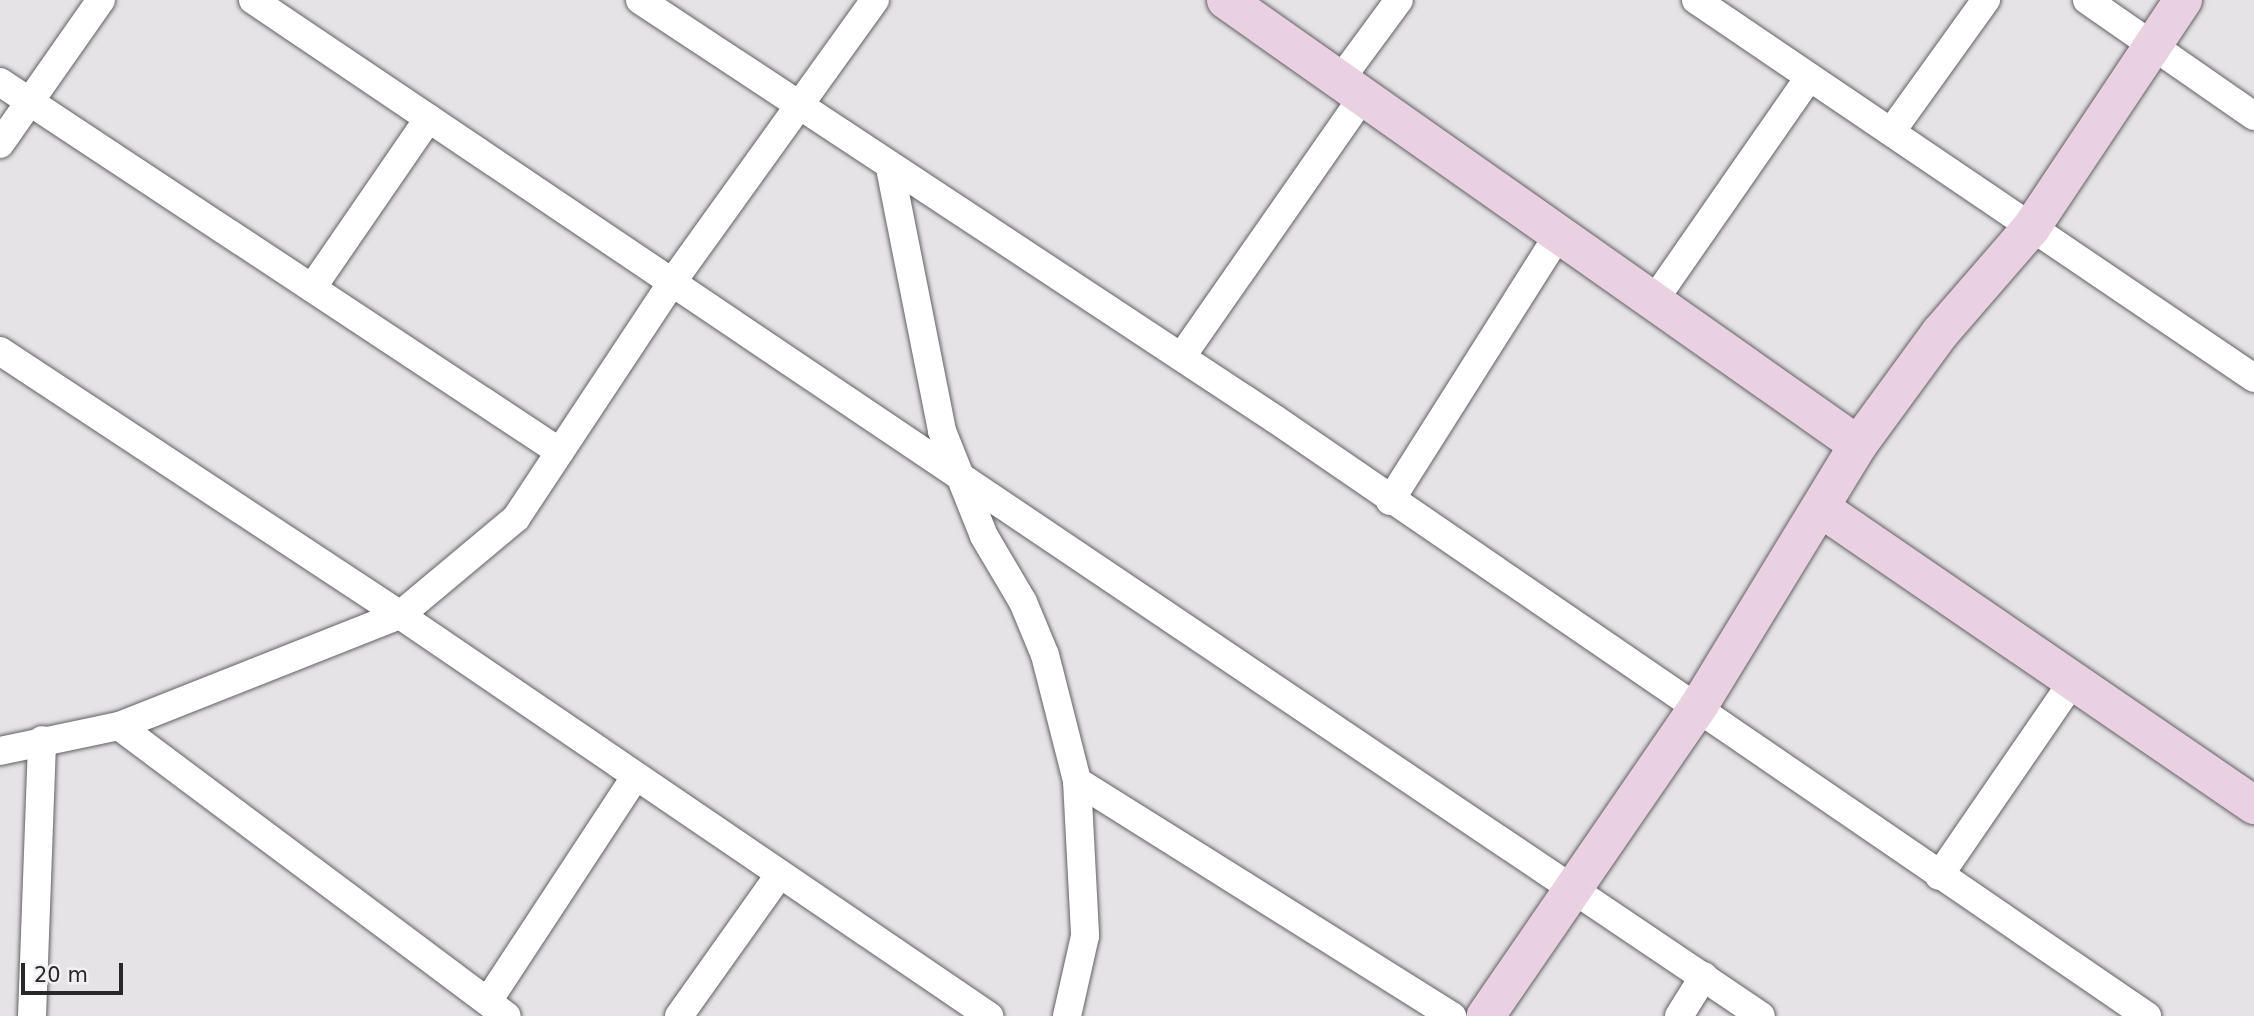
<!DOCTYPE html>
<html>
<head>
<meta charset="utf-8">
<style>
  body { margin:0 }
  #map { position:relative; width:2254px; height:1016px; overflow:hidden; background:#e5e3e6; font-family:"DejaVu Sans",sans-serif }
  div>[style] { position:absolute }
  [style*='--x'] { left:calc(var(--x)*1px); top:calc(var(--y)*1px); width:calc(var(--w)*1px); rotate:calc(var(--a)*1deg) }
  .roads { filter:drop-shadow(0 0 2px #636164) drop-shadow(0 0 2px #636164) }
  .street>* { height:28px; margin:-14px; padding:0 14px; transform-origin:14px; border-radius:14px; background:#fff }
  .secondary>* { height:38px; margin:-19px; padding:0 19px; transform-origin:19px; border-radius:19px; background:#ead1e2 }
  span { translate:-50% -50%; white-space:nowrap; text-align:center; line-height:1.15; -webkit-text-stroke:7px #f2f0f3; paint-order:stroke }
  .scale { position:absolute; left:21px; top:963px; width:102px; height:32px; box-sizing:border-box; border:4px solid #282729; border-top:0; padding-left:9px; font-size:21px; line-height:24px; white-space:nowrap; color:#282729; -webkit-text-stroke:5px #f2f0f3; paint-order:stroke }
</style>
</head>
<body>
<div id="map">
  <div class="roads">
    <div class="street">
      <i style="--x:253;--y:0;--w:1818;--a:33.97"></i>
      <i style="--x:640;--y:0;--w:761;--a:33.42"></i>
      <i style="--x:1275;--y:419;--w:1057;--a:34.4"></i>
      <i style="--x:1696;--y:0;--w:674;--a:34.11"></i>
      <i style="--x:2087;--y:0;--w:203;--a:34.8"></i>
      <i style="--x:1340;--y:80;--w:99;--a:-53.6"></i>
      <i style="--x:0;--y:82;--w:671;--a:33.45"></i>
      <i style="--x:1891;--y:132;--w:163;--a:-54.3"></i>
      <i style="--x:0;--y:144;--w:176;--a:-55"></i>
      <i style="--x:890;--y:168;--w:268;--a:78.8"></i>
      <i style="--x:942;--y:431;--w:113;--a:68.2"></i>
      <i style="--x:984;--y:536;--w:77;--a:59.4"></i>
      <i style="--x:1023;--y:602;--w:57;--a:67.5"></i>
      <i style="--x:1045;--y:655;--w:130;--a:75.7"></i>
      <i style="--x:1077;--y:781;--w:155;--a:87"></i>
      <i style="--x:1085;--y:936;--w:82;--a:102.7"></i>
      <i style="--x:312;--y:288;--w:206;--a:-55.5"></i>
      <i style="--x:1655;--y:299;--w:268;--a:-55.2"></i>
      <i style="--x:0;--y:351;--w:479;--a:33.4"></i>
      <i style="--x:400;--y:615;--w:713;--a:34.25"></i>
      <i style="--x:1182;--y:356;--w:316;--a:-55.1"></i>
      <i style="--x:1390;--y:501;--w:316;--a:-57.7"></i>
      <i style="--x:119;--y:726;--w:484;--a:36.8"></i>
      <i style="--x:0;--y:751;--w:122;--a:-11.9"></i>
      <i style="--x:119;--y:726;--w:302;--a:-21.6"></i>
      <i style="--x:400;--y:615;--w:151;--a:-39.9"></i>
      <i style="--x:516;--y:518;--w:284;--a:-56.5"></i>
      <i style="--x:673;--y:281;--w:346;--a:-54.3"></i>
      <i style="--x:1077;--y:781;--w:443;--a:32.1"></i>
      <i style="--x:1939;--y:876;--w:237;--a:-55.5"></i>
      <i style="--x:488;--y:1001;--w:269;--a:-56.7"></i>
      <i style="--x:32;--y:1016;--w:276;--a:-87.9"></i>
      <i style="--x:679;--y:1016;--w:174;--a:-54.6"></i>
      <i style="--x:1679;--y:1016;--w:47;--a:-58"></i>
    </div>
    <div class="secondary">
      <i style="--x:1226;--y:0;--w:773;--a:35.15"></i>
      <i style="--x:1858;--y:445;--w:307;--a:121.4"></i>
      <i style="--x:1698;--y:707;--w:375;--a:124.5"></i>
      <i style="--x:1858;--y:445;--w:139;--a:-53.8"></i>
      <i style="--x:1940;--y:333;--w:139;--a:-49.1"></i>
      <i style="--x:2031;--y:228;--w:274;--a:-56.3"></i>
      <i style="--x:1822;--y:509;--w:524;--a:34.42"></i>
    </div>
  </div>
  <div class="scale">20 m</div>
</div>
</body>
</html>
